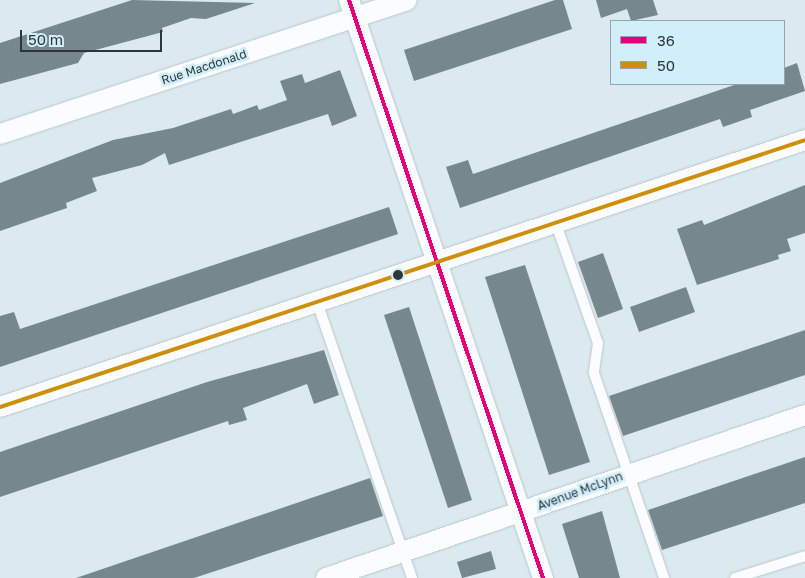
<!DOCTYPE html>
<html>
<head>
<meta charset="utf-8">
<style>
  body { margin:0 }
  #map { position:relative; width:805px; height:578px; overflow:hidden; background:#dbeaf0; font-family:"Golos Text",sans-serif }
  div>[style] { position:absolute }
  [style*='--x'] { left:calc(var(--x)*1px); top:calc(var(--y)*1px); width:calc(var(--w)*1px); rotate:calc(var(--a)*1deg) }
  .building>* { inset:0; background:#76888d }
  .roads { filter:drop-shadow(0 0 1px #bbc6cb) drop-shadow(0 0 1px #bbc6cb) }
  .lane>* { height:10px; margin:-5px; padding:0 5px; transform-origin:5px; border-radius:5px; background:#fafcfd }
  .street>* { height:20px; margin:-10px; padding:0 10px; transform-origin:10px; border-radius:10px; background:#fafcfd }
  .bus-1>* { height:4px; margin:-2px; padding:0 2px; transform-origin:2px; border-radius:2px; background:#e5007d }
  .bus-2>* { height:4px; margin:-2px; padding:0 2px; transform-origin:2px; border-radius:2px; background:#ce900c }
  .dots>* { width:14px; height:14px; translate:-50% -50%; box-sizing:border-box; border:2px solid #d2eef9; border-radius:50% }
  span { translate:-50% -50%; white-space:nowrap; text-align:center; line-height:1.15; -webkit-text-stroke:5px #d2eef9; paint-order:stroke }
  .street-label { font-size:12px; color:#2c373b }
  .legend { position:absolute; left:610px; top:20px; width:175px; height:65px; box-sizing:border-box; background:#d2eef9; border:1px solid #90a5ad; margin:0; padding:6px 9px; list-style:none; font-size:15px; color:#2c373b }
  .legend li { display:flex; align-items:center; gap:10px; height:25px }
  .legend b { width:25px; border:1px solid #90a5ad }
  .scale { position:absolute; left:20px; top:30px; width:142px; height:22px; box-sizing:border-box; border:2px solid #2c373b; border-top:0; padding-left:6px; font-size:15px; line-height:18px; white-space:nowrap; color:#2c373b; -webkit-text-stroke:4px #d2eef9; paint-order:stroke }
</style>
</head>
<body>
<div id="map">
  <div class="building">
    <i style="clip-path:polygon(132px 0,255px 3px,206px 19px,191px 18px,162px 28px,163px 32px,84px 53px,78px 63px,0 84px,0 43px)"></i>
    <i style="clip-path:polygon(555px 0,563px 0,572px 29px,414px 81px,404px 50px)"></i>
    <i style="clip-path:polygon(596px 0,653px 0,658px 15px,631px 21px,627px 9px,601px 18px)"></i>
    <i style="clip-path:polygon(797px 63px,805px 91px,750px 110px,752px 117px,723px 127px,720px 119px,460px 208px,446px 167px,468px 160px,473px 174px,737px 84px,784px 84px,784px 68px)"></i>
    <i style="clip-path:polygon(340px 70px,357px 116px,332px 126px,328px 114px,169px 165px,165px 153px,142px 165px,92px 178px,97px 191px,66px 203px,67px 208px,0 231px,0 183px,113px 140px,173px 128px,231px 109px,233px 114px,257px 105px,259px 110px,287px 100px,280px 81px,302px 74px,305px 83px)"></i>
    <i style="clip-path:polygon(805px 185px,805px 233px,787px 239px,791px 251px,778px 255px,779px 259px,697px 285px,677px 229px,702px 220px,704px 225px)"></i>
    <i style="clip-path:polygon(389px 207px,398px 234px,0 367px,0 316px,14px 312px,20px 329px)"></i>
    <i style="clip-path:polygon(603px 253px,623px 309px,598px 318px,578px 262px)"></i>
    <i style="clip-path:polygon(525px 265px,590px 462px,549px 475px,485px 277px)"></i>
    <i style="clip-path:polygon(686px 287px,695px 312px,639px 332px,630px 307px)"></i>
    <i style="clip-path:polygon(409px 307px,472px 500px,448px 508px,384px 315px)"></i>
    <i style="clip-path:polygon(805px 330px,805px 375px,623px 436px,609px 396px)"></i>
    <i style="clip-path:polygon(324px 350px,339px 395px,314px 404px,307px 384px,243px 408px,247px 420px,229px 425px,228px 421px,0 497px,0 452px,207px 382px)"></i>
    <i style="clip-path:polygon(805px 457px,805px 503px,662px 550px,648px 510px)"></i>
    <i style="clip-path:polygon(370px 478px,383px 516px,194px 578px,76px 578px)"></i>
    <i style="clip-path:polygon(602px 511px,620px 578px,579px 578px,562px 524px)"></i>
    <i style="clip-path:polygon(491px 551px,496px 569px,462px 578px,457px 562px)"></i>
  </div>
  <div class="roads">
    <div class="lane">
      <i style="--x:556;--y:224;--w:126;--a:70.6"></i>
      <i style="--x:598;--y:343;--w:30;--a:98"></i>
      <i style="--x:594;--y:373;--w:217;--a:71.1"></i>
      <i style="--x:317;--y:302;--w:292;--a:71"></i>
      <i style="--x:735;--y:578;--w:73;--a:-17.4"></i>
    </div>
    <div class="street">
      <i style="--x:349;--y:0;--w:610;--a:71.45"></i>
      <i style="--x:0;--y:134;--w:428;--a:-18.2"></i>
      <i style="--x:0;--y:407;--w:848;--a:-18.35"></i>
      <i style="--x:326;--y:578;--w:506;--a:-18.79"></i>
    </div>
  </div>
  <div class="bus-1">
    <i style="--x:349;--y:0;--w:610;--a:71.45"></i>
  </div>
  <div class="bus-2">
    <i style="--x:0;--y:407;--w:848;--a:-18.35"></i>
  </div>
  <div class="dots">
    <i style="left:398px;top:275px;background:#2c373b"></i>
  </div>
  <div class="street-label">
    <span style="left:204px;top:67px;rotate:-18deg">Rue Macdonald</span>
    <span style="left:580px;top:491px;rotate:-20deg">Avenue McLynn</span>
  </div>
  <ul class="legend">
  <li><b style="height:6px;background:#e5007d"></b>36</li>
  <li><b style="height:6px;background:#ce900c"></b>50</li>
  </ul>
  <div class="scale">50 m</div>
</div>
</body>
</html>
